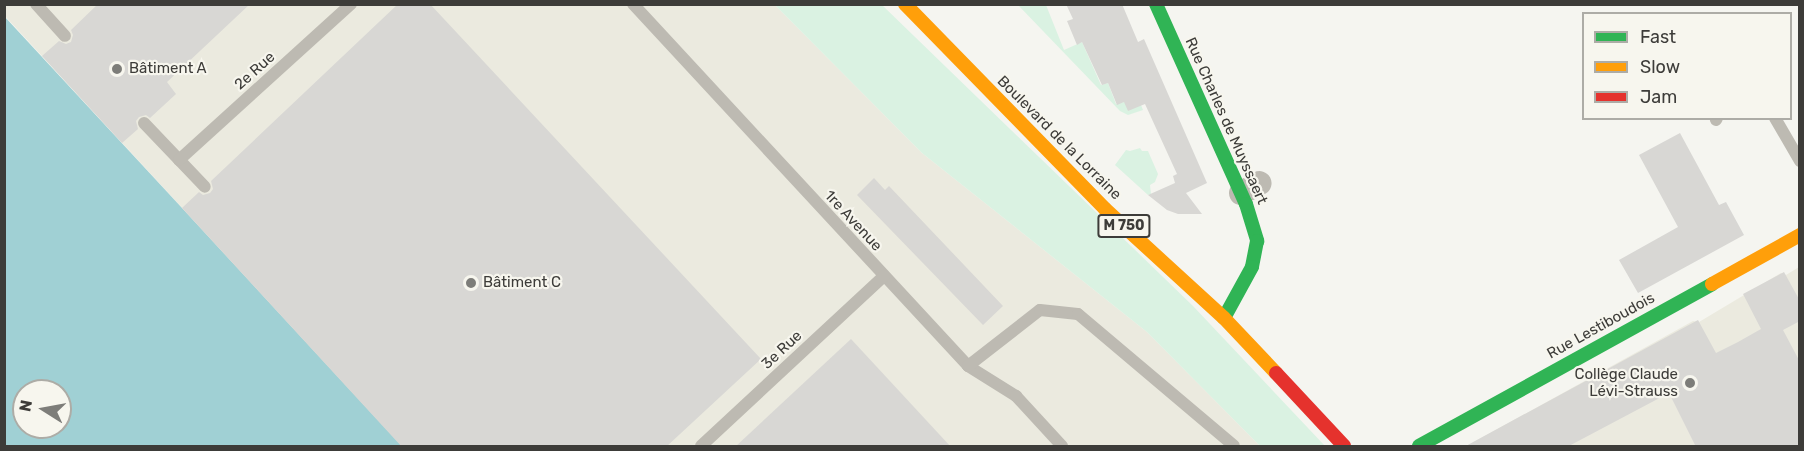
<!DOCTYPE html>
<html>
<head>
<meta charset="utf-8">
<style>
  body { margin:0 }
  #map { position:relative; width:1804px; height:451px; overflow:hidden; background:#f5f5f0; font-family:Rubik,sans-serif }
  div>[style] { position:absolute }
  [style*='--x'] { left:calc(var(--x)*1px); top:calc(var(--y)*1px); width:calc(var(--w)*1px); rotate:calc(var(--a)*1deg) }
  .built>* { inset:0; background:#ebeadf }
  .green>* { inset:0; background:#daf2e2 }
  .water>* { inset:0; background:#a0d0d4 }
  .building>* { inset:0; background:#d8d7d4 }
  .lane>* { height:12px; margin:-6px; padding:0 6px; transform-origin:6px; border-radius:6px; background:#bdbab2 }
  .street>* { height:24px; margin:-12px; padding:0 12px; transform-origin:12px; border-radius:12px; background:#bdbab2 }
  .fast>* { height:14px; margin:-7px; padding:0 7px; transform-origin:7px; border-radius:7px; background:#30b455 }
  .slow>* { height:14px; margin:-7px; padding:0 7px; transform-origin:7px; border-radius:7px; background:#ff9f0a }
  .jam>* { height:14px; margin:-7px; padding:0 7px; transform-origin:7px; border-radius:7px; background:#e5322d }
  .dots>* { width:16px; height:16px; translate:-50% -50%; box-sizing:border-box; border:3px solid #f7f6ee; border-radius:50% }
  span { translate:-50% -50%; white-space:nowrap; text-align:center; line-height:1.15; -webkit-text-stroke:4.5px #f7f6ee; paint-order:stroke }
  .shield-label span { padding:2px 4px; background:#f7f6ee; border:2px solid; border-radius:4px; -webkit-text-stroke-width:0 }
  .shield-label { font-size:14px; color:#3d3c39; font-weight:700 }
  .poi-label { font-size:15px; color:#3d3c39 }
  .left { translate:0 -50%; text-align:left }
  .right { translate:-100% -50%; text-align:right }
  .street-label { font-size:15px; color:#3d3c39 }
  .frame { position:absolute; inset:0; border:6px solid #3d3c39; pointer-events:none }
  .legend { position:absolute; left:1582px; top:12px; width:210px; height:108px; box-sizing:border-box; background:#f7f6ee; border:2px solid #adaca6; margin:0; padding:8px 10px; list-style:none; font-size:18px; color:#3d3c39 }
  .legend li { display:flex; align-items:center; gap:12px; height:30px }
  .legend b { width:30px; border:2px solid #adaca6 }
  .north { position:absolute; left:12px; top:379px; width:60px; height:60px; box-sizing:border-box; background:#f7f6ee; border:2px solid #adaca6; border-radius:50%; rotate:281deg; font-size:16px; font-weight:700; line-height:24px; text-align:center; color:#3d3c39 }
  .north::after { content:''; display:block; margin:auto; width:21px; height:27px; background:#7d7d79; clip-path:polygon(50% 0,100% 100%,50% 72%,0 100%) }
</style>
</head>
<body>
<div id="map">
  <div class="built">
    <i style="clip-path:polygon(5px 4px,775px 5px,922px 153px,1147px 332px,1260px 446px,402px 446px,5px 16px)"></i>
    <i style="clip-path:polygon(1799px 267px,1799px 446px,1467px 446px,1693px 321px,1699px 322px,1781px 273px,1786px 275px)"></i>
  </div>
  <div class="green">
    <i style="clip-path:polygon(775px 5px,882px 5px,1193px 306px,1325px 446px,1260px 446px,1147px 332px,922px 153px)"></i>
    <i style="clip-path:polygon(1018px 5px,1046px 5px,1064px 50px,1082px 42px,1101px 85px,1108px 83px,1116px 104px,1124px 102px,1141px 105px,1143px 110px,1128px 115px,1120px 111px)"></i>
    <i style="clip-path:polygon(1140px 148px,1142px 151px,1148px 151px,1158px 174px,1155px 182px,1150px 185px,1151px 194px,1148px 195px,1115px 165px,1126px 150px,1130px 151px)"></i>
  </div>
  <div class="water">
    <i style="clip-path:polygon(evenodd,4px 16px,182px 208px,402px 446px,5px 446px,4px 16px,24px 391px,60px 391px,60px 427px,24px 427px,24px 391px)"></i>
  </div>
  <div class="building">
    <i style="clip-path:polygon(98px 4px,250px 4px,167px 82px,176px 94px,150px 118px,146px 115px,139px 117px,136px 121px,138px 129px,122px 143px,42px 56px,59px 41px,66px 44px,71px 42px,73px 35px,71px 30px)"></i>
    <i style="clip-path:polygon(398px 4px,430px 4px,761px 359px,666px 447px,402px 447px,182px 208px,199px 192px,203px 195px,210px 193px,213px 189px,211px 181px)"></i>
    <i style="clip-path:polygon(1066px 4px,1122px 4px,1138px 42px,1144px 39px,1207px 183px,1186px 193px,1202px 214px,1178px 214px,1167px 210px,1148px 195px,1175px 183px,1173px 176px,1177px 174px,1145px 104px,1128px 111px,1124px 102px,1117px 105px,1108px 83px,1102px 85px,1082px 42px,1077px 45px,1067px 21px,1073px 19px)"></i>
    <i style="clip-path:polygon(1680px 133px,1719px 205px,1726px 202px,1744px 235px,1638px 293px,1619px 260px,1678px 227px,1639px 155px)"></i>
    <i style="clip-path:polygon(874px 178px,885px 190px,889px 186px,1003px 306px,983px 325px,857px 195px)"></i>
    <i style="clip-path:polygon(1784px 272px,1800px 301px,1800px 321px,1783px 330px,1800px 362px,1800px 447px,1696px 447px,1669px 393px,1567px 447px,1464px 447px,1698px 320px,1716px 353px,1738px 342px,1761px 329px,1743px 294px)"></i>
    <i style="clip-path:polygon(851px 339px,951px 447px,735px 447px)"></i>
  </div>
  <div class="lane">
    <i style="--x:36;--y:4;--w:43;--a:47.8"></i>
    <i style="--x:633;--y:4;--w:493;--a:47.2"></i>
    <i style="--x:968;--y:366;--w:57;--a:32"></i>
    <i style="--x:1016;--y:396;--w:68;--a:47.4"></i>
    <i style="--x:1775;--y:118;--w:50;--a:59.8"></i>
    <i style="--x:1716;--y:120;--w:2;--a:-63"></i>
    <i style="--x:144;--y:123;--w:88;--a:46.4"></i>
    <i style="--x:179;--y:160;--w:232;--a:-42.2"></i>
    <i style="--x:968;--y:366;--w:91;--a:-37.9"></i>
    <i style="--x:1040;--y:310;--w:38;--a:6"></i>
    <i style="--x:1078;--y:314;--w:204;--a:40.2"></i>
    <i style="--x:701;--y:446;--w:250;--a:-42.9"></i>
  </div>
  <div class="street">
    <i style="--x:1241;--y:193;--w:21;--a:-28"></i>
  </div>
  <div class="fast">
    <i style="--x:1156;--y:4;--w:219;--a:65.8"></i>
    <i style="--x:1246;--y:204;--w:39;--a:73"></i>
    <i style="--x:1257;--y:241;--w:26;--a:101"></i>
    <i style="--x:1252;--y:267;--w:58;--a:118.8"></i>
    <i style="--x:1419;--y:446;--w:335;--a:-28.9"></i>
  </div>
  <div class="slow">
    <i style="--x:905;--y:4;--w:286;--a:45.7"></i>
    <i style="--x:1105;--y:209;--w:161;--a:42.5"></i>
    <i style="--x:1224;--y:318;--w:76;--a:46.6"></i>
    <i style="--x:1712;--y:284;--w:101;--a:-29.1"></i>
  </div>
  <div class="jam">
    <i style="--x:1276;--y:373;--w:100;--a:47"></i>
  </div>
  <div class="dots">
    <i style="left:117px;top:69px;background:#7d7d79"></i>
    <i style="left:471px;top:283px;background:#7d7d79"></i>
    <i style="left:1690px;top:383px;background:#7d7d79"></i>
  </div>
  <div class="shield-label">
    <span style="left:1124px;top:226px">M 750</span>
  </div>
  <div class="poi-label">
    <span class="left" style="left:129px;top:69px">Bâtiment A</span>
    <span class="left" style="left:483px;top:283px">Bâtiment C</span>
    <span class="right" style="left:1678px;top:383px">Collège Claude<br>Lévi-Strauss</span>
  </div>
  <div class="street-label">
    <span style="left:255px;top:71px;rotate:-42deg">2e Rue</span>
    <span style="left:1226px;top:121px;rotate:66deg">Rue Charles de Muyssaert</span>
    <span style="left:1059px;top:138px;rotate:45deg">Boulevard de la Lorraine</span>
    <span style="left:853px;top:221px;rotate:47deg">1re Avenue</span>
    <span style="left:1601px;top:326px;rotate:-29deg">Rue Lestiboudois</span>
    <span style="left:782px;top:350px;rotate:-43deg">3e Rue</span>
  </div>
  <div class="frame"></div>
  <ul class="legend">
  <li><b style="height:8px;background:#30b455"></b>Fast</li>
  <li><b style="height:8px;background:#ff9f0a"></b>Slow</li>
  <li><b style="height:8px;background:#e5322d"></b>Jam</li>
  </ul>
  <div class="north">N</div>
</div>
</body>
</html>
